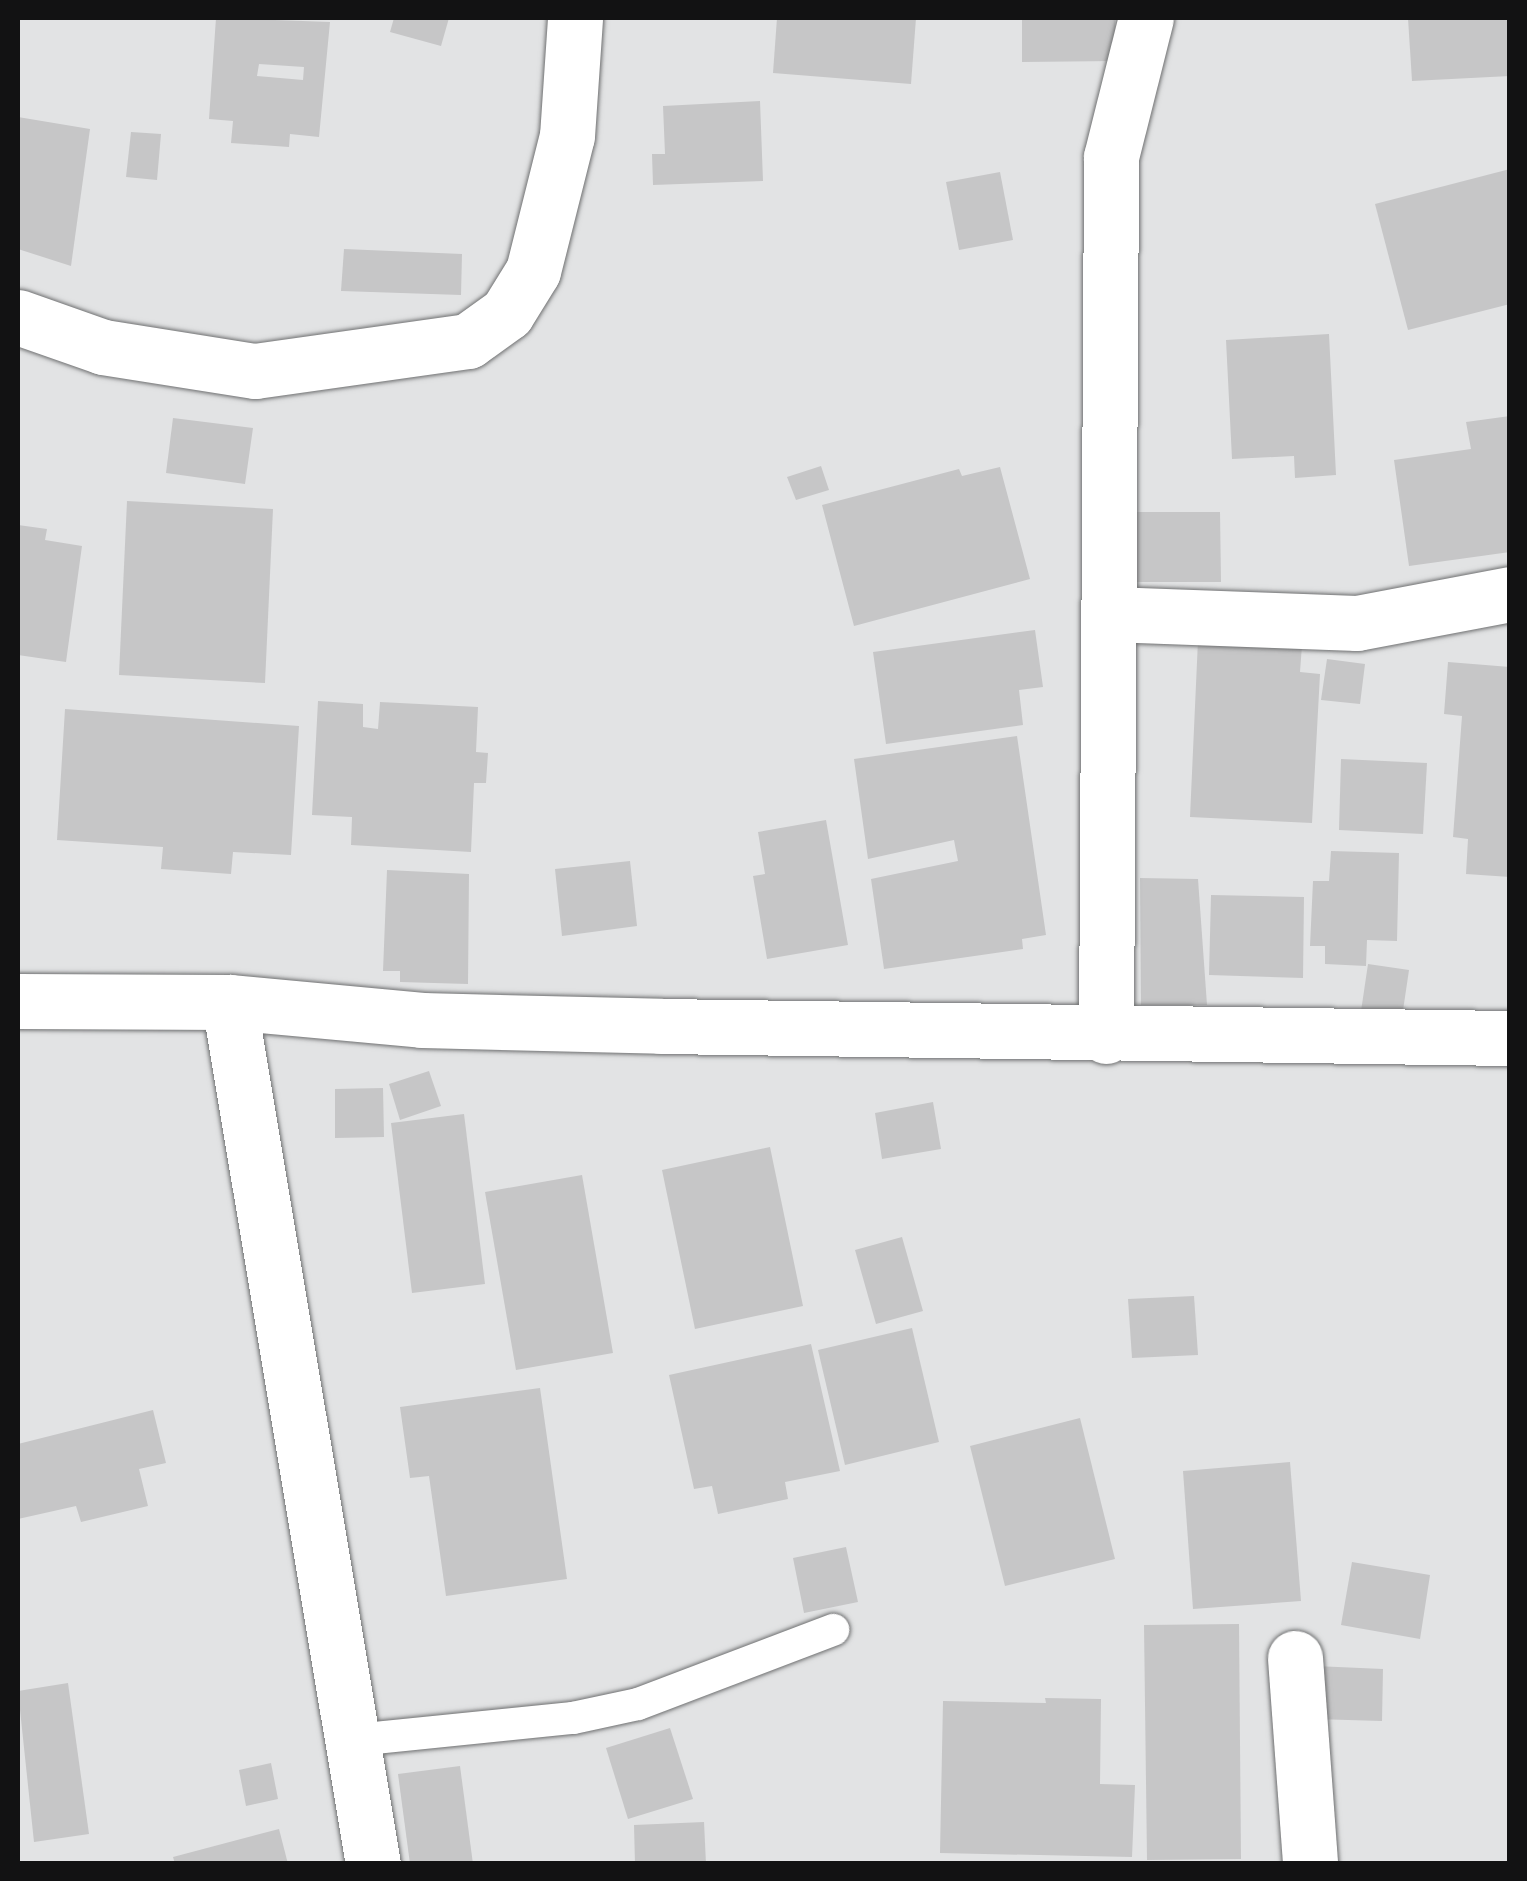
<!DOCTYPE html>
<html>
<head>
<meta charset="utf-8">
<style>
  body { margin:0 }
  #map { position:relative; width:1527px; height:1881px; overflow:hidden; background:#e2e3e4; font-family:Overpass,sans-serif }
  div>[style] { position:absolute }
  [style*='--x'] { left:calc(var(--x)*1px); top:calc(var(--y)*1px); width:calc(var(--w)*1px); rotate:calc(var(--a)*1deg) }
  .building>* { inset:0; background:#c6c6c7 }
  .roads { filter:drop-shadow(0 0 2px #6f7071) drop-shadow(0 0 2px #6f7071) }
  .lane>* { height:32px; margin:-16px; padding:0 16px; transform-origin:16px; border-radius:16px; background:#fff }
  .street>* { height:55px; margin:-27.5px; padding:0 27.5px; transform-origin:27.5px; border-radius:27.5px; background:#fff }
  span { translate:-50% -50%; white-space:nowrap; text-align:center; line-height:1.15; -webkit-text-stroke:8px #eff0f1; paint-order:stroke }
  .frame { position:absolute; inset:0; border:20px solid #121213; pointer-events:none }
</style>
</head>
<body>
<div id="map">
  <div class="building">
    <i style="clip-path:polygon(evenodd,216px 18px,330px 22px,319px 137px,290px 134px,289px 147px,231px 143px,233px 121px,209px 119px,216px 18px,259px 64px,304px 67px,303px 80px,257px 76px,259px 64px)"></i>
    <i style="clip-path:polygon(394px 18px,449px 18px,441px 46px,390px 32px)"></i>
    <i style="clip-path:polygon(777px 18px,916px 18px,911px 84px,773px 73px)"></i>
    <i style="clip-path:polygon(1022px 18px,1115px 18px,1116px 61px,1022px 62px)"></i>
    <i style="clip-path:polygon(1408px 18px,1510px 18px,1510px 76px,1412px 81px)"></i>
    <i style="clip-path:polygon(760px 101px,763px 181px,653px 185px,652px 154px,665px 154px,663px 106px)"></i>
    <i style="clip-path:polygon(18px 117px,90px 129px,71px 266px,18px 249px)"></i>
    <i style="clip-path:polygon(131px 132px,161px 134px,157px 180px,126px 177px)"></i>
    <i style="clip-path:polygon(1510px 169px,1510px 304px,1408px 330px,1375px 204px)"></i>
    <i style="clip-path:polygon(1000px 172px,1013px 240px,959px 250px,946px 182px)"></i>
    <i style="clip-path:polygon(344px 249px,462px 254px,461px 295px,341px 291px)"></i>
    <i style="clip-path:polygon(1329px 334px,1336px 475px,1295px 478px,1294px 456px,1232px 459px,1226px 340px)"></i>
    <i style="clip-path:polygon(1510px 416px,1510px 552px,1409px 566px,1394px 460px,1471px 449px,1466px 422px)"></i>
    <i style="clip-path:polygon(173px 418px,253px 428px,245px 484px,166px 473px)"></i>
    <i style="clip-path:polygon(821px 466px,829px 490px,796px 500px,787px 477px)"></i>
    <i style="clip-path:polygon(1000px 467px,1030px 579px,854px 626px,822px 505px,959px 469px,962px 476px)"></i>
    <i style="clip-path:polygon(127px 501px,273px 509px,265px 683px,119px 675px)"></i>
    <i style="clip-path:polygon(1125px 512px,1220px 512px,1221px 582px,1125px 582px)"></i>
    <i style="clip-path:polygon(18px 525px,47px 529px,45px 540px,82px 546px,66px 662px,18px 655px)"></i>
    <i style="clip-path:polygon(1035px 630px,1043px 687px,1019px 690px,1023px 725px,886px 744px,873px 652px)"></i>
    <i style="clip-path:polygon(1198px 640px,1302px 645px,1300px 672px,1320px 674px,1312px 823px,1190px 817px)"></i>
    <i style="clip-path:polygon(1327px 659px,1365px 664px,1360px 704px,1321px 700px)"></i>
    <i style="clip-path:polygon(1448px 662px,1510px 667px,1510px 877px,1466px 874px,1468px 839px,1453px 837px,1462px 716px,1444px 714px)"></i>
    <i style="clip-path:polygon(318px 701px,363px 704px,363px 727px,378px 729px,380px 702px,478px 707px,476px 752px,488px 753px,486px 783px,474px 783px,471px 852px,351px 845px,352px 817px,312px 815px)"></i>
    <i style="clip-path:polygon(65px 709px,299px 726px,291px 855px,233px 852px,231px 874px,161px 869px,163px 847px,57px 840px)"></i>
    <i style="clip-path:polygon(1017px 736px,1046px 935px,1022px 939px,1023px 949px,884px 969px,871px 879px,958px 861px,954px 840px,868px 859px,854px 759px)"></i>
    <i style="clip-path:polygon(1341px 759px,1427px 763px,1423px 834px,1339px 830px)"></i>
    <i style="clip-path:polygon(826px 820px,848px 945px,767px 959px,753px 876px,765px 874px,758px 832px)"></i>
    <i style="clip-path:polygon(1331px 851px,1399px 853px,1397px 941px,1367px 940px,1366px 966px,1325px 964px,1325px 946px,1310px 946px,1313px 881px,1329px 881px)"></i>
    <i style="clip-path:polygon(630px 861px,637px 926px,562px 936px,555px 869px)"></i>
    <i style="clip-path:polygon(387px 870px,469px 874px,468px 984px,400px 982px,400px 971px,383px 971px)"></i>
    <i style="clip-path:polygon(1140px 878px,1198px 879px,1207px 1005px,1141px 1005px)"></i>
    <i style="clip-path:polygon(1211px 895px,1304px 897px,1303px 978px,1209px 975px)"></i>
    <i style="clip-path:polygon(1368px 964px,1409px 970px,1401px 1024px,1360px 1018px)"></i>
    <i style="clip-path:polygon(429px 1071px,441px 1106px,400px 1120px,389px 1084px)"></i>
    <i style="clip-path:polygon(383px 1088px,384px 1137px,335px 1138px,335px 1089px)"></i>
    <i style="clip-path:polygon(933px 1102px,941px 1149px,882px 1159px,875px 1113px)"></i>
    <i style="clip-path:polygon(464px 1114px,485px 1284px,412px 1293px,391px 1123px)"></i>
    <i style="clip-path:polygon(770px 1147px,803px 1306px,695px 1329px,662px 1170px)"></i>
    <i style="clip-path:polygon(582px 1175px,613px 1353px,516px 1370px,485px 1192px)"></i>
    <i style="clip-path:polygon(902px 1237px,923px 1311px,876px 1324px,855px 1250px)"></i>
    <i style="clip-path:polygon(1194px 1296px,1198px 1355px,1132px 1358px,1128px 1299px)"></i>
    <i style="clip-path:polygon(912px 1328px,939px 1442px,845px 1465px,818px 1350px)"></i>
    <i style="clip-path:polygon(811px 1344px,840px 1471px,785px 1482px,788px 1499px,718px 1514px,712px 1486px,694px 1489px,669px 1375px)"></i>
    <i style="clip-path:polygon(540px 1388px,567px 1579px,446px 1596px,429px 1476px,410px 1478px,400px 1407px)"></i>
    <i style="clip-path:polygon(153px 1410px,166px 1463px,139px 1469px,148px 1506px,81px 1522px,76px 1506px,18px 1519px,18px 1444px)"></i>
    <i style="clip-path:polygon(1080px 1418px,1115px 1559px,1005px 1586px,970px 1446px)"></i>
    <i style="clip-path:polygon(1290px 1462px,1301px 1601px,1193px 1609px,1183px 1471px)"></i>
    <i style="clip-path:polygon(846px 1547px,858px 1602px,804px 1613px,793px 1558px)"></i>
    <i style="clip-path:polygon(1352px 1562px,1430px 1575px,1420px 1639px,1341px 1625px)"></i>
    <i style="clip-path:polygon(1239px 1624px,1241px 1859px,1147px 1860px,1144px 1625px)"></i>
    <i style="clip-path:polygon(1315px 1666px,1383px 1669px,1382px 1721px,1314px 1719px)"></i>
    <i style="clip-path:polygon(68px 1683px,89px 1834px,34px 1842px,18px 1691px)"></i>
    <i style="clip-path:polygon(1045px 1698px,1101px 1699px,1100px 1784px,1135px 1785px,1132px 1857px,940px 1853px,943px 1701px,1046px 1703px)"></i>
    <i style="clip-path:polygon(670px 1728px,693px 1799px,628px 1819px,606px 1748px)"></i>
    <i style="clip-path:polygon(271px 1763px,278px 1799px,246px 1806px,239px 1770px)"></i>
    <i style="clip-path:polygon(460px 1766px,473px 1864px,410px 1864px,398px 1774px)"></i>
    <i style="clip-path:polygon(704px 1822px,706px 1864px,635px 1864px,634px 1825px)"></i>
    <i style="clip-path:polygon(279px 1829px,288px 1864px,175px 1864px,173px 1857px)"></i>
  </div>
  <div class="roads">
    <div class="lane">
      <i style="--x:355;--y:1740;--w:219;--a:-5.8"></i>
      <i style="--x:573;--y:1718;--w:66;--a:-12.2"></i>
      <i style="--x:638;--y:1704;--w:209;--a:-20.8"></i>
    </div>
    <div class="street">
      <i style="--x:18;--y:317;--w:90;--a:19.4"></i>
      <i style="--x:103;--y:347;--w:154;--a:9"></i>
      <i style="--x:255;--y:371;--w:215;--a:-8"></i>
      <i style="--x:468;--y:341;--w:48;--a:-35.7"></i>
      <i style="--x:507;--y:313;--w:49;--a:-58.2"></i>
      <i style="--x:533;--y:271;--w:139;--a:-75.9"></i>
      <i style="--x:567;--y:136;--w:118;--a:-86.1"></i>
      <i style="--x:1110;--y:614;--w:247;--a:2.1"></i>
      <i style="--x:1357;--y:623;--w:156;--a:-10.7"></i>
      <i style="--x:18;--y:1001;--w:211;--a:0.3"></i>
      <i style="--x:229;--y:1002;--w:194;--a:5.3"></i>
      <i style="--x:422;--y:1020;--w:239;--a:1.4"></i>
      <i style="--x:661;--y:1026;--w:849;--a:0.81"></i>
      <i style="--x:229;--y:1002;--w:874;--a:80.52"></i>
      <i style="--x:1106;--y:1036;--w:879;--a:-89.67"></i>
      <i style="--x:1111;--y:157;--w:143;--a:-75.9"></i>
      <i style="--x:1295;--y:1658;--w:207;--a:85.8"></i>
    </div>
  </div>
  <div class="frame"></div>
</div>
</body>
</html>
